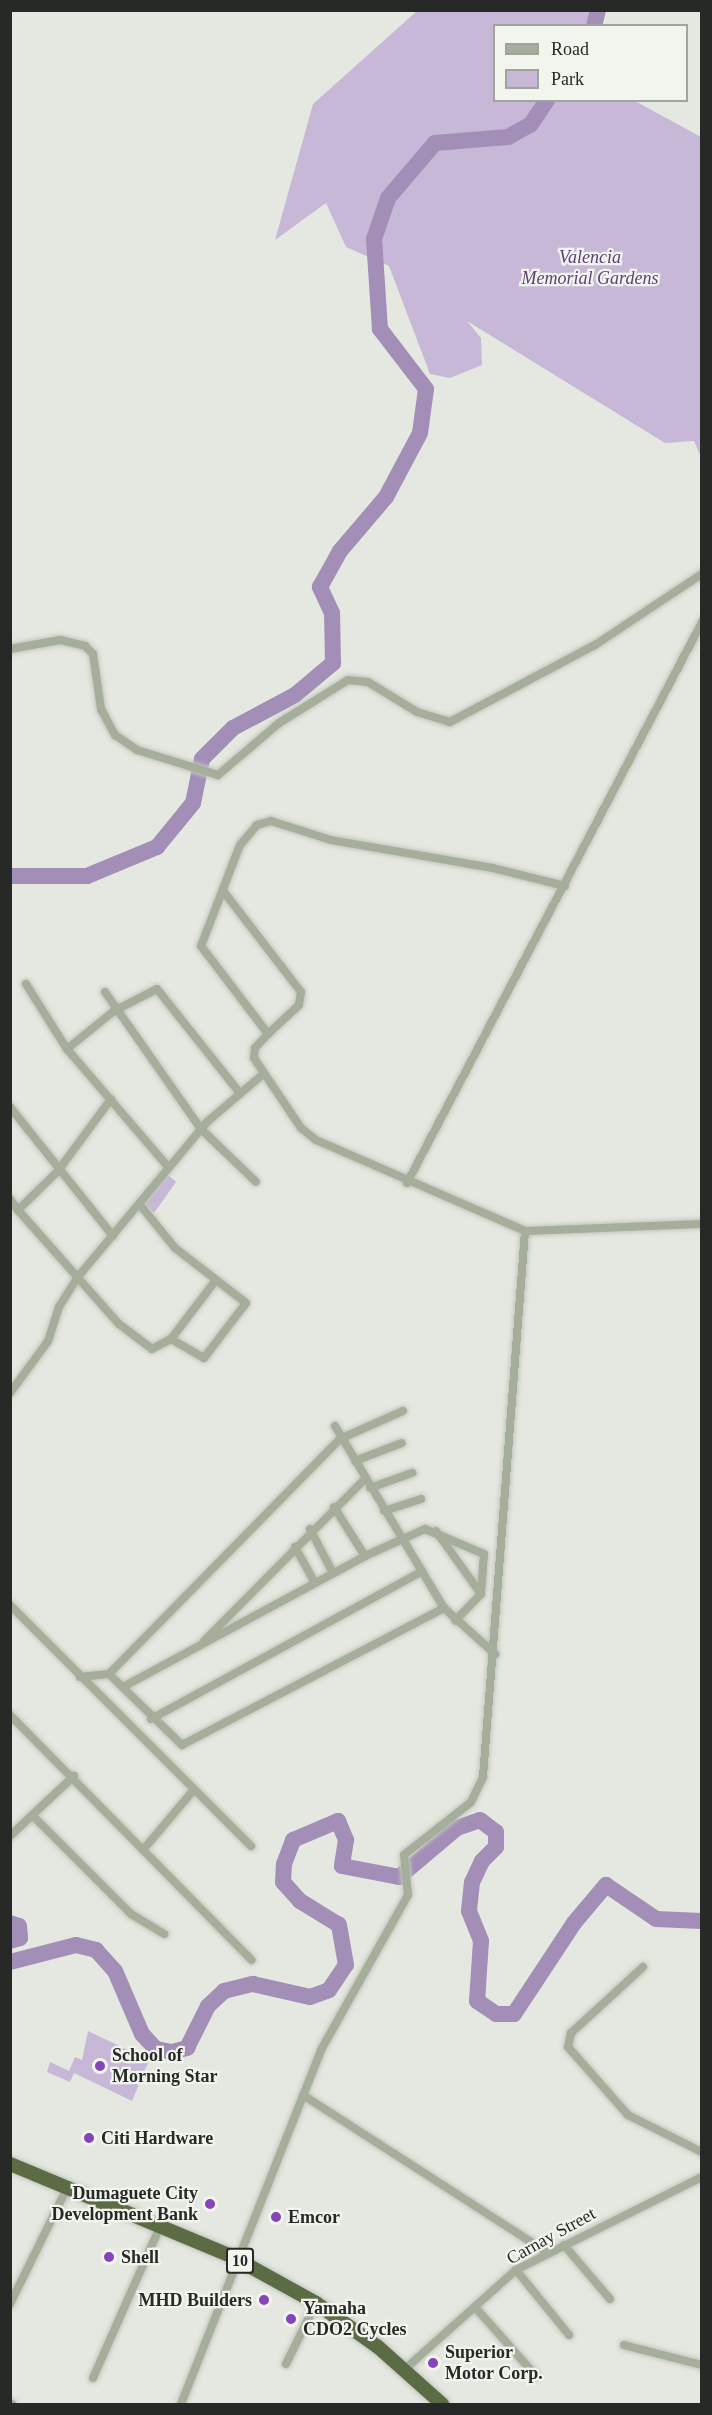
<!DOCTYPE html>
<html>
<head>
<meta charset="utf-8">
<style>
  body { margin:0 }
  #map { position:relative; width:712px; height:2415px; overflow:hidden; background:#e5e8e0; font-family:Georgia,serif }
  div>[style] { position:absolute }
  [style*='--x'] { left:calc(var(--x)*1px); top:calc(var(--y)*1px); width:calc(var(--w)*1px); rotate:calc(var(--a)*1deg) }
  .green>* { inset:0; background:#c7b8d8 }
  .river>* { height:16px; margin:-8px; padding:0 8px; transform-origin:8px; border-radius:8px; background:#a28eb7 }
  .roads { filter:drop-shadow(0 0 2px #c3c6bf) drop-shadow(0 0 2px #c3c6bf) }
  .street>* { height:8px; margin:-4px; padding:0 4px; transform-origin:4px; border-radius:4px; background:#a5ae9b }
  .highway>* { height:14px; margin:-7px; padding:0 7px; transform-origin:7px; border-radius:7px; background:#5b6c44 }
  .dots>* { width:16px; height:16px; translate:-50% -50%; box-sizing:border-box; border:3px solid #f2f5ee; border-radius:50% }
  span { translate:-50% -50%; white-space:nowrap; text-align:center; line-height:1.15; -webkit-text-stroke:4.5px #f2f5ee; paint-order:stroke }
  .shield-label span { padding:2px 4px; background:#f2f5ee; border:2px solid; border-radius:4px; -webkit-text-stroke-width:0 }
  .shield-label { font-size:16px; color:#272926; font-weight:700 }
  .park-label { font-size:18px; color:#5e4178; font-style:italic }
  .poi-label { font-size:18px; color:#272926; font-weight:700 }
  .left { translate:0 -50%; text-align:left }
  .right { translate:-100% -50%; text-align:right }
  .street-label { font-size:18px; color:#272926 }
  .frame { position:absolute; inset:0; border:12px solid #272926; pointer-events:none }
  .legend { position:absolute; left:493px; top:24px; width:195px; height:78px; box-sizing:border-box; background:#f2f5ee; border:2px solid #a1a39e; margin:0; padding:8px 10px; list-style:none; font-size:18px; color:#272926 }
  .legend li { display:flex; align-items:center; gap:12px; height:30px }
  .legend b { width:30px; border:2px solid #a1a39e }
</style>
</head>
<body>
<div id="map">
  <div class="green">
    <i style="clip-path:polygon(417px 11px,589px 11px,589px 25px,494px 26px,494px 100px,635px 101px,701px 137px,701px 457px,694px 441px,665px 443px,467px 321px,481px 338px,482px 365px,450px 378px,430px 374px,389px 266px,346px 247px,326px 203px,275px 240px,313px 104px)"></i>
    <i style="clip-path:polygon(166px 1173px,176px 1182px,154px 1213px,144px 1203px)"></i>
    <i style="clip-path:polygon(88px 2031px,149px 2060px,132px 2101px,74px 2073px,70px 2082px,47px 2072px,50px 2062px,69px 2071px,75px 2057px,82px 2060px)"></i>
  </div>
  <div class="river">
    <i style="--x:594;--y:26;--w:16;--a:-76"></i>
    <i style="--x:10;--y:876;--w:77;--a:0"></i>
    <i style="--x:87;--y:876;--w:76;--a:-22.5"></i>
    <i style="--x:157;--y:847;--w:57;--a:-50.7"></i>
    <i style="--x:193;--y:803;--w:45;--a:-78.4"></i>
    <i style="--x:202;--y:759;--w:44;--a:-45"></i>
    <i style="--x:233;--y:728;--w:70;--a:-28"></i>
    <i style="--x:295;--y:695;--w:50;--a:-40.1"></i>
    <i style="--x:333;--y:663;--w:50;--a:-91.1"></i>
    <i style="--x:332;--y:613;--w:29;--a:-115"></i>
    <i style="--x:320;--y:587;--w:41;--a:-60.9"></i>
    <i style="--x:340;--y:551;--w:71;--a:-49.6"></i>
    <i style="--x:386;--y:497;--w:72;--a:-62"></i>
    <i style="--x:420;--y:433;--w:44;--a:-82.2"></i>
    <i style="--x:426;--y:389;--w:76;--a:-127.5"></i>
    <i style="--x:380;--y:329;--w:90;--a:-93.8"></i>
    <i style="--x:374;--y:239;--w:43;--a:-71.1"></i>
    <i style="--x:388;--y:198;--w:72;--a:-49.5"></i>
    <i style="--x:435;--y:143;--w:73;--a:-4.7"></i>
    <i style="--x:508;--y:137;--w:26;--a:-29"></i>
    <i style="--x:531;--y:124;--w:29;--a:-56"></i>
    <i style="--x:10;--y:1923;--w:9;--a:18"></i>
    <i style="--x:19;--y:1926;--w:12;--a:85"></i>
    <i style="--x:20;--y:1938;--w:10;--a:163"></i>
    <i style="--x:10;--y:1962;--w:68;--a:-14.4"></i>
    <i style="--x:76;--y:1945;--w:21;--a:14"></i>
    <i style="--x:96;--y:1950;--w:28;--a:48"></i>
    <i style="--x:115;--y:1971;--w:69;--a:66.8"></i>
    <i style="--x:142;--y:2034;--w:21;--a:47"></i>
    <i style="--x:156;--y:2049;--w:16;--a:11"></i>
    <i style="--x:172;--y:2052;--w:16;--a:-15"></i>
    <i style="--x:187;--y:2048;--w:47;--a:-63.4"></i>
    <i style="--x:208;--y:2006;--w:22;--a:-43"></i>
    <i style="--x:224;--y:1991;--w:30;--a:-14"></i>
    <i style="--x:253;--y:1984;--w:58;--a:12.8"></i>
    <i style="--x:310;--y:1997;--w:20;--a:-20"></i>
    <i style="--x:329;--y:1990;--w:30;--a:-56"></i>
    <i style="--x:346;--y:1965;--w:41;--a:-99.9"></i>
    <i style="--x:339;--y:1925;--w:46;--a:-148.4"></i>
    <i style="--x:300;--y:1901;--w:25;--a:-132"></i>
    <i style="--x:283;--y:1882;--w:18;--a:-87"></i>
    <i style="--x:284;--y:1864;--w:26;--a:-69"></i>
    <i style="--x:293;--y:1840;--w:49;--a:-22.9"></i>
    <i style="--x:338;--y:1821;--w:21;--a:67"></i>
    <i style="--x:346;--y:1840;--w:26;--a:99"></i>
    <i style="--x:342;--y:1866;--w:58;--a:10.9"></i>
    <i style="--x:399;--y:1877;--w:76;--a:-40.2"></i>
    <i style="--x:457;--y:1828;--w:24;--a:-19"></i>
    <i style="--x:480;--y:1820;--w:20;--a:37"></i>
    <i style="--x:496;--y:1832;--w:15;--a:90"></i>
    <i style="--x:496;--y:1847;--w:20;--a:135"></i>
    <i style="--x:482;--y:1861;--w:23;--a:115"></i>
    <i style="--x:472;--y:1882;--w:29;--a:96"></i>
    <i style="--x:469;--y:1911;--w:32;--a:68"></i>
    <i style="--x:481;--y:1941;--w:60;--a:93.8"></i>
    <i style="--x:477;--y:2001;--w:23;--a:34"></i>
    <i style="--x:496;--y:2014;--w:18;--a:0"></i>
    <i style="--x:514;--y:2014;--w:109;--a:-56.6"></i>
    <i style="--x:574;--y:1923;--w:50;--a:-49.9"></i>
    <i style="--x:606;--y:1885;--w:60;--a:34.2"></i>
    <i style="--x:656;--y:1919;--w:46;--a:2.5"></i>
  </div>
  <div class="roads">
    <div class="street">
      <i style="--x:10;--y:649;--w:51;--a:-10.2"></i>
      <i style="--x:60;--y:640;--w:26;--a:13"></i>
      <i style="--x:85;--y:646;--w:11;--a:45"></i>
      <i style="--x:93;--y:654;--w:56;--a:81.7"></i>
      <i style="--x:101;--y:709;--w:30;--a:62"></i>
      <i style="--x:115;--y:735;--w:27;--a:34"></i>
      <i style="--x:137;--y:750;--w:85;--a:17.2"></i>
      <i style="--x:218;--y:775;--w:80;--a:-40.4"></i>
      <i style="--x:279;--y:723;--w:81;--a:-31.9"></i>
      <i style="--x:348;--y:680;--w:20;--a:6"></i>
      <i style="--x:368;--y:682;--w:57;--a:31.5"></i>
      <i style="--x:417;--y:712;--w:34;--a:17"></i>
      <i style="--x:450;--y:722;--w:164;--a:-28"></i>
      <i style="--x:595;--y:645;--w:128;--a:-33.6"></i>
      <i style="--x:565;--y:886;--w:74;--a:-166"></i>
      <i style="--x:493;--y:868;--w:164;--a:-170.2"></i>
      <i style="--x:331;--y:840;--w:63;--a:-162.4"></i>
      <i style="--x:271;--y:821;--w:15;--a:164"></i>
      <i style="--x:257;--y:825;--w:26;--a:130"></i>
      <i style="--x:240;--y:845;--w:108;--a:111.1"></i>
      <i style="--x:201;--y:946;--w:111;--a:52.7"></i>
      <i style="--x:268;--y:1034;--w:19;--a:133"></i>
      <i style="--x:255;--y:1048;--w:10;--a:96"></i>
      <i style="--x:254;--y:1058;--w:84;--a:56.1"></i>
      <i style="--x:301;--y:1128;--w:19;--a:39"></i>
      <i style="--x:316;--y:1140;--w:228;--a:23.5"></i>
      <i style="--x:525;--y:1231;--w:177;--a:-2.3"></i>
      <i style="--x:224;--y:892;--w:126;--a:52.4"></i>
      <i style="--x:301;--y:992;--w:13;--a:99"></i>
      <i style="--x:299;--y:1005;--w:42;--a:136.9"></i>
      <i style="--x:26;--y:984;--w:77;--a:57.8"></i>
      <i style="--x:67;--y:1049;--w:155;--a:49.4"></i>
      <i style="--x:105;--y:992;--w:167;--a:55"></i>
      <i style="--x:201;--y:1129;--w:76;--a:43.9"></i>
      <i style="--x:67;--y:1049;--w:60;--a:-39"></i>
      <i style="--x:114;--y:1011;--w:48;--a:-27.1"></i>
      <i style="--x:157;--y:989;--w:132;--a:51.5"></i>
      <i style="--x:111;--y:1099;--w:89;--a:126.4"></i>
      <i style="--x:58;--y:1171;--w:56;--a:135.7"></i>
      <i style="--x:18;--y:1210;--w:152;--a:48.5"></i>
      <i style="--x:119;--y:1324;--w:41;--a:37.1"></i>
      <i style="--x:152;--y:1349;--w:21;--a:-28"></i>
      <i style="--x:171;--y:1339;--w:38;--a:30"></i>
      <i style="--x:204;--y:1358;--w:69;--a:-52.6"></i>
      <i style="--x:246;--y:1303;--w:90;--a:-142.2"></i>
      <i style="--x:175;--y:1248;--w:55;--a:-129.1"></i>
      <i style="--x:10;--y:1107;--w:165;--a:51.4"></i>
      <i style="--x:407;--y:1183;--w:634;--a:-62.26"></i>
      <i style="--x:10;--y:1199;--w:14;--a:54"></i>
      <i style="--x:171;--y:1339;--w:74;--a:-52.7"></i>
      <i style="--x:10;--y:1393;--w:64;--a:-53.8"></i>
      <i style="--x:48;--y:1341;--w:36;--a:-72"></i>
      <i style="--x:59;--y:1307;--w:34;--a:-58"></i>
      <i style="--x:77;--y:1278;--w:203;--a:-50.2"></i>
      <i style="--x:207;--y:1122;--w:72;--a:-40.5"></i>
      <i style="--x:335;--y:1426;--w:212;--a:59.1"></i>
      <i style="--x:444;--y:1608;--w:69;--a:42"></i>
      <i style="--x:355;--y:1461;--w:50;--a:-21"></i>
      <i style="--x:370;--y:1488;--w:45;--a:-19.7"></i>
      <i style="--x:334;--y:1507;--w:58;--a:57.7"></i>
      <i style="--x:384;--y:1511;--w:39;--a:-18"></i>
      <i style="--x:310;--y:1529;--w:50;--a:62.4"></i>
      <i style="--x:436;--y:1531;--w:77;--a:54.5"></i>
      <i style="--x:295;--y:1547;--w:41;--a:60.9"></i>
      <i style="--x:10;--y:1605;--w:341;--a:45"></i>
      <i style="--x:204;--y:1641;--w:228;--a:-45.2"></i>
      <i style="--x:109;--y:1674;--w:102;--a:44.2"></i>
      <i style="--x:182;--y:1745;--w:296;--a:-27.6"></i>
      <i style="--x:80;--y:1677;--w:29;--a:-6"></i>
      <i style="--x:109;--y:1674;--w:330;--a:-45.5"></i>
      <i style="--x:340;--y:1439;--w:69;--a:-24"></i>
      <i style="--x:123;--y:1687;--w:275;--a:-28.4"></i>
      <i style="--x:365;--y:1556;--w:66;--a:-24.2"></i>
      <i style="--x:425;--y:1529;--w:64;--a:23"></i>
      <i style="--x:484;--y:1554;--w:40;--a:94.3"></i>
      <i style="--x:481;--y:1594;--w:37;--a:134"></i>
      <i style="--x:10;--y:1715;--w:344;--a:45.4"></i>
      <i style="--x:151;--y:1719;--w:309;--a:-28.6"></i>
      <i style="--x:33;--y:1816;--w:139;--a:45"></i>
      <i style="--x:131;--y:1914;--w:39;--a:31"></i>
      <i style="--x:10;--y:1836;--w:88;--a:-43.2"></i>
      <i style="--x:143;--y:1850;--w:76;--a:-49.8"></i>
      <i style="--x:643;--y:1967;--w:98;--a:137.5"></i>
      <i style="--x:571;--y:2033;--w:14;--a:102"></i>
      <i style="--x:568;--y:2047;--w:91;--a:48.6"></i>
      <i style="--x:628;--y:2115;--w:83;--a:26.6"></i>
      <i style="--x:303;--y:2095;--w:292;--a:32.8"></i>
      <i style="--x:564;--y:2245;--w:71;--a:49.6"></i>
      <i style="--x:516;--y:2270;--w:84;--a:50.8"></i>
      <i style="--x:10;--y:2304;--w:129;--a:-63.8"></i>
      <i style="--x:475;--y:2307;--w:92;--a:48.5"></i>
      <i style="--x:624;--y:2345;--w:81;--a:14.4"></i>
      <i style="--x:286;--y:2364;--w:68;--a:-63.8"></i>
      <i style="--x:404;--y:2370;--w:150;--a:-41.8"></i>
      <i style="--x:516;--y:2270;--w:208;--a:-26.6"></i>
      <i style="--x:93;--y:2378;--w:165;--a:-66.1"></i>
      <i style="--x:10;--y:2404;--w:2;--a:0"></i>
      <i style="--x:181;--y:2404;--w:381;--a:-68.4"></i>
      <i style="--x:321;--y:2050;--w:178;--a:-60.7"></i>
      <i style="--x:408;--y:1895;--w:40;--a:-95.7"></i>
      <i style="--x:404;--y:1855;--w:85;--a:-38.3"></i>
      <i style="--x:471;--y:1802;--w:28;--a:-64"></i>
      <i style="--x:483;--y:1777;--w:548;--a:-85.6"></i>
    </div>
    <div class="highway">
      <i style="--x:10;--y:2164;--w:239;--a:22.6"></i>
      <i style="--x:231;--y:2256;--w:97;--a:28.9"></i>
      <i style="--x:316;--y:2303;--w:76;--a:35.4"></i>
      <i style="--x:378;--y:2347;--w:86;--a:41.7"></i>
    </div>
  </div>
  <div class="dots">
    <i style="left:100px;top:2066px;background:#8544b9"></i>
    <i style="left:89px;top:2138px;background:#8544b9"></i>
    <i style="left:210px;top:2204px;background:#8544b9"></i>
    <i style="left:276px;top:2217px;background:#8544b9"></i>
    <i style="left:109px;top:2257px;background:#8544b9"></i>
    <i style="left:264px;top:2300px;background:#8544b9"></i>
    <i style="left:291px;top:2319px;background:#8544b9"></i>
    <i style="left:433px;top:2363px;background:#8544b9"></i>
  </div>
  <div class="shield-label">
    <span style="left:240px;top:2261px">10</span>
  </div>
  <div class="park-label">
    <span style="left:590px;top:268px">Valencia<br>Memorial Gardens</span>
  </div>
  <div class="poi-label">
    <span class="left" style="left:112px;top:2066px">School of<br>Morning Star</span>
    <span class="left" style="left:101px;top:2138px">Citi Hardware</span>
    <span class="right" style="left:198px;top:2204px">Dumaguete City<br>Development Bank</span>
    <span class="left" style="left:288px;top:2217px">Emcor</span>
    <span class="left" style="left:121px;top:2257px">Shell</span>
    <span class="right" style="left:252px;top:2300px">MHD Builders</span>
    <span class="left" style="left:303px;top:2319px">Yamaha<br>CDO2 Cycles</span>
    <span class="left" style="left:445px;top:2363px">Superior<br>Motor Corp.</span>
  </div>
  <div class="street-label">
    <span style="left:551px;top:2236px;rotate:-29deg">Carnay Street</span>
  </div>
  <div class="frame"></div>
  <ul class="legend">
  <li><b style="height:8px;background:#a5ae9b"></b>Road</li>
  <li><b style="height:16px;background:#c7b8d8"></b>Park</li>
  </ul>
</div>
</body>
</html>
